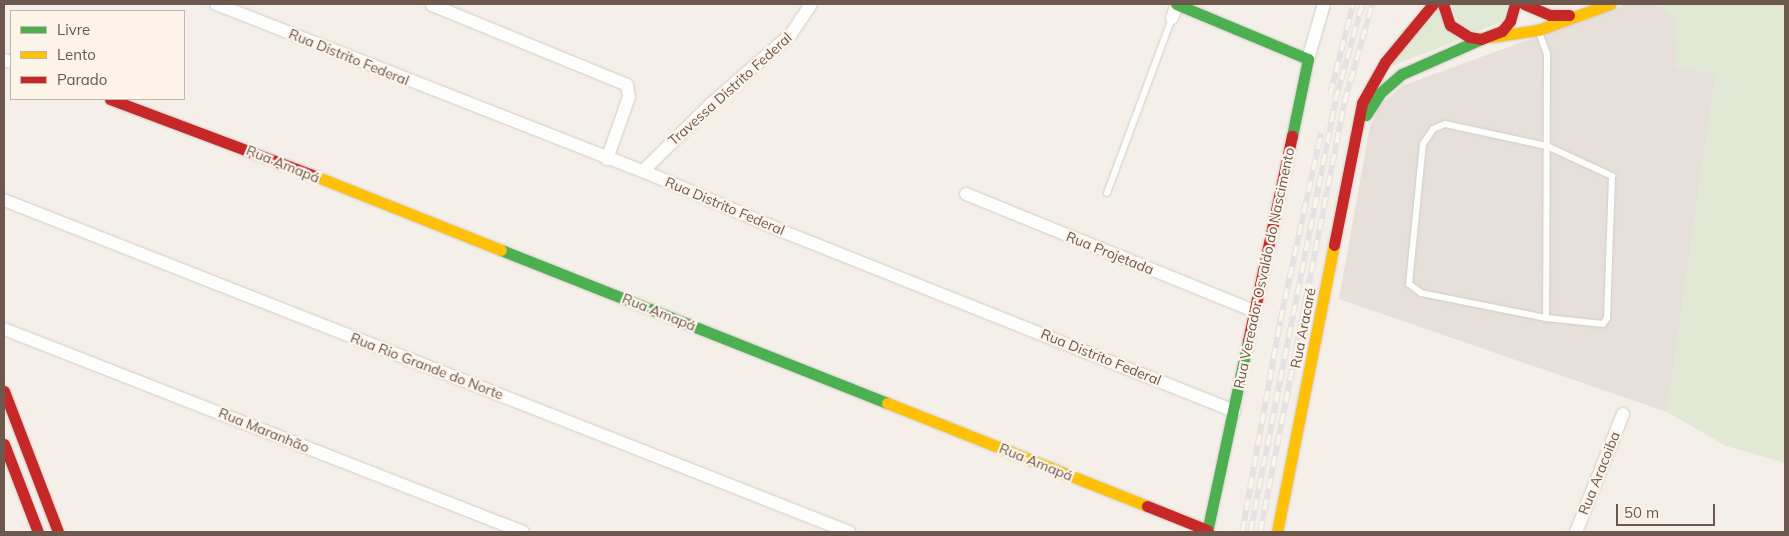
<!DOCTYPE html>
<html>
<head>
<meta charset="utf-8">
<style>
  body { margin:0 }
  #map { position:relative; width:1789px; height:536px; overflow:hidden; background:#f4efe9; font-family:Mulish,sans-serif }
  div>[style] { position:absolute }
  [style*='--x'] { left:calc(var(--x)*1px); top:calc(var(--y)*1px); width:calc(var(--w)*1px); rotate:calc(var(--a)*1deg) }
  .industrial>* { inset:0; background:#e6dfda }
  .green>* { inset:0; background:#e1e9d5 }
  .roads { filter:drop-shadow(0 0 1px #d3ccc7) drop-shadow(0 0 1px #d3ccc7) }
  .lane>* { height:6px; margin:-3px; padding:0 3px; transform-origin:3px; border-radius:3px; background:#fdfdfc }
  .street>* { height:12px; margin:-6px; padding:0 6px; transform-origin:6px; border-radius:6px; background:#fdfdfc }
  .fast>* { height:11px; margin:-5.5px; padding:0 5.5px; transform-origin:5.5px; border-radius:5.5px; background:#4caf50 }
  .slow>* { height:11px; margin:-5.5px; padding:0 5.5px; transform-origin:5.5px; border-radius:5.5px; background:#ffc107 }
  .jam>* { height:11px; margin:-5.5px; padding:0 5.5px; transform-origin:5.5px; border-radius:5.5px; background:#c62828 }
  .rail>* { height:5.5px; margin-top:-2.75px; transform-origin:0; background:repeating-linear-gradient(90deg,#fcf4e9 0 11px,#e4e1e3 0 22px); box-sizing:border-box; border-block:1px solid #e4e1e3 }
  span { translate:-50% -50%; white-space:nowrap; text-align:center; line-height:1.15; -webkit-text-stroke:4.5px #fcf4e9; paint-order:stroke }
  .street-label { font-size:14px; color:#6d584d }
  .frame { position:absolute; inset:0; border:5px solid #6d584d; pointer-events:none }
  .legend { position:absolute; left:10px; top:10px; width:175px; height:90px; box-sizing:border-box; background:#fcf4e9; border:1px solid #c3b6ab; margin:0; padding:6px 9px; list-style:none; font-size:15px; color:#6d584d }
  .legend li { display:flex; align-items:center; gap:10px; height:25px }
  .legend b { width:25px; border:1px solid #c3b6ab }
  .scale { position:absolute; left:1616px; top:504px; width:99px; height:22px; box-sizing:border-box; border:2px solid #6d584d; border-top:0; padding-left:6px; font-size:15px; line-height:18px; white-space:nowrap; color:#6d584d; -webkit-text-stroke:4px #fcf4e9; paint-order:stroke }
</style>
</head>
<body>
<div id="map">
  <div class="industrial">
    <i style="clip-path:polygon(1626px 4px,1655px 4px,1675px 19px,1716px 74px,1667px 412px,1339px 299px,1370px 126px,1379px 106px,1402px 86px)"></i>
  </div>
  <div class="green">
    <i style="clip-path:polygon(1450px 4px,1509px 4px,1503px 21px,1476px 32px,1459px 24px)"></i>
    <i style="clip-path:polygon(1655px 4px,1785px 4px,1785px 463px,1726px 446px,1667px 412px,1716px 74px,1676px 68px,1675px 19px)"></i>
    <i style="clip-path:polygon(1437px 9px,1459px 40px,1389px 67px)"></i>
  </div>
  <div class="roads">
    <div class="lane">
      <i style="--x:1539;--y:32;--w:23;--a:70"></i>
      <i style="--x:1547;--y:54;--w:264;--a:90.2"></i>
      <i style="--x:1445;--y:124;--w:104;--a:12.2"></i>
      <i style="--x:1547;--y:146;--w:72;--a:24.8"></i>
      <i style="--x:1612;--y:176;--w:142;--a:92"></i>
      <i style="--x:1607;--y:318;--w:7;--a:124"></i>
      <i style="--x:1603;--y:324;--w:57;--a:-174"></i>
      <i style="--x:1546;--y:318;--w:127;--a:-168.7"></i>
      <i style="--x:1421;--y:293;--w:15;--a:-143"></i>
      <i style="--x:1409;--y:284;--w:141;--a:-84.3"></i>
      <i style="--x:1423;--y:144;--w:18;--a:-56"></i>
      <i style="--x:1433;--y:129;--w:13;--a:-23"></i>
      <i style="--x:1107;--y:193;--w:187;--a:-69.6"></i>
    </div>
    <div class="street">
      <i style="--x:216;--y:4;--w:458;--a:21.4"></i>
      <i style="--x:643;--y:171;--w:151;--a:23.3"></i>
      <i style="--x:782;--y:231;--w:487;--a:21.7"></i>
      <i style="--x:432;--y:5;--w:211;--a:22.3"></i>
      <i style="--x:627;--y:85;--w:12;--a:81"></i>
      <i style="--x:629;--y:97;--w:66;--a:109.5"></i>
      <i style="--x:1172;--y:18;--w:15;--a:-70"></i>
      <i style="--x:1308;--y:59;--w:57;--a:-73.8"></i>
      <i style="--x:4;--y:60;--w:7;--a:16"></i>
      <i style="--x:643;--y:171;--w:97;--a:-44.6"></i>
      <i style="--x:712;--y:103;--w:105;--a:-41.1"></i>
      <i style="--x:791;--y:34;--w:36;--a:-56"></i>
      <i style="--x:966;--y:194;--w:311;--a:22.1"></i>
      <i style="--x:4;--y:200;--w:908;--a:21.45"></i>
      <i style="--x:4;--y:329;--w:557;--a:21.36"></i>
      <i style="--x:1576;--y:532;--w:127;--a:-68.3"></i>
    </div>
    <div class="fast">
      <i style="--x:1176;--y:4;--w:143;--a:22.6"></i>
      <i style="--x:1308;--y:59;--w:79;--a:101.7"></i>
      <i style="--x:1366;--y:115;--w:27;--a:-57"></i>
      <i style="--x:1381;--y:92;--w:28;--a:-41"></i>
      <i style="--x:1402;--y:74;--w:86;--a:-23.9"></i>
      <i style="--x:501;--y:250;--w:415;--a:21.6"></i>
      <i style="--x:1207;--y:532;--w:195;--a:-77.9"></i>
    </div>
    <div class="slow">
      <i style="--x:1490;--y:37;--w:49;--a:-8.3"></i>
      <i style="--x:1538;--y:30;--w:77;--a:-19.9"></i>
      <i style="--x:315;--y:176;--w:200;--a:21.7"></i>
      <i style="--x:887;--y:403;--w:280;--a:21.6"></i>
      <i style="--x:1277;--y:532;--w:293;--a:-78.8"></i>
    </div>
    <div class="jam">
      <i style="--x:1443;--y:4;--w:22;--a:72"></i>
      <i style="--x:1450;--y:25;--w:22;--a:32"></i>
      <i style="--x:1469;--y:37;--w:12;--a:9"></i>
      <i style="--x:1481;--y:39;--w:22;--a:-21"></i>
      <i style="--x:1502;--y:31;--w:13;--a:-51"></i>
      <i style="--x:1510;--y:21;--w:18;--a:-74"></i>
      <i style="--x:1524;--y:4;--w:28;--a:23"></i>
      <i style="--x:1550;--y:15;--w:19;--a:0"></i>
      <i style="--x:110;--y:99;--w:219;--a:20.6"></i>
      <i style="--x:1334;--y:245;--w:145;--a:-78.8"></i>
      <i style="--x:1362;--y:103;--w:47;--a:-60.7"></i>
      <i style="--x:1385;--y:62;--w:75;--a:-50.4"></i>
      <i style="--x:1248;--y:341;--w:210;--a:-77.9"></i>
      <i style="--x:4;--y:391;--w:151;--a:69"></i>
      <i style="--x:4;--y:444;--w:94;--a:68.9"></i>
      <i style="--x:1147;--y:506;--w:65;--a:21.8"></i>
    </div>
  </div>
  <div class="rail">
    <i style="--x:1330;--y:94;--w:93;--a:-75.7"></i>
    <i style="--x:1242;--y:532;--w:214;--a:-79.8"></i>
    <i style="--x:1280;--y:321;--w:192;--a:-77.7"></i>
    <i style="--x:1250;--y:532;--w:439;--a:-78.8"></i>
    <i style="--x:1335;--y:101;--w:101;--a:-74.4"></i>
    <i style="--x:1260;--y:532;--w:437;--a:-78.9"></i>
    <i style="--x:1344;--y:103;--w:103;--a:-74.2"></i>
  </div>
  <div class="street-label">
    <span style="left:349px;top:57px;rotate:22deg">Rua Distrito Federal</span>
    <span style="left:730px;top:89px;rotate:-42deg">Travessa Distrito Federal</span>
    <span style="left:283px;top:164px;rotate:22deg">Rua Amapá</span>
    <span style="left:725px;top:206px;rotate:23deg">Rua Distrito Federal</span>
    <span style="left:1110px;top:253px;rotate:22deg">Rua Projetada</span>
    <span style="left:1264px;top:268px;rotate:-78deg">Rua Vereador Osvaldo do Nascimento</span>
    <span style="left:659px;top:312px;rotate:22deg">Rua Amapá</span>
    <span style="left:1303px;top:328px;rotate:-79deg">Rua Aracaré</span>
    <span style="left:1101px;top:357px;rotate:22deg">Rua Distrito Federal</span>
    <span style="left:427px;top:366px;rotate:21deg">Rua Rio Grande do Norte</span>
    <span style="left:264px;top:430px;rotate:22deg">Rua Maranhão</span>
    <span style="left:1036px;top:462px;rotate:22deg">Rua Amapá</span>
    <span style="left:1599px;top:473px;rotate:-68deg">Rua Aracoiba</span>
  </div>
  <div class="frame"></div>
  <ul class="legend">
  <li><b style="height:6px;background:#4caf50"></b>Livre</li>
  <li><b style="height:6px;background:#ffc107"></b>Lento</li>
  <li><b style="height:6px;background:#c62828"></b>Parado</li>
  </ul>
  <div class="scale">50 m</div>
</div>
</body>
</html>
